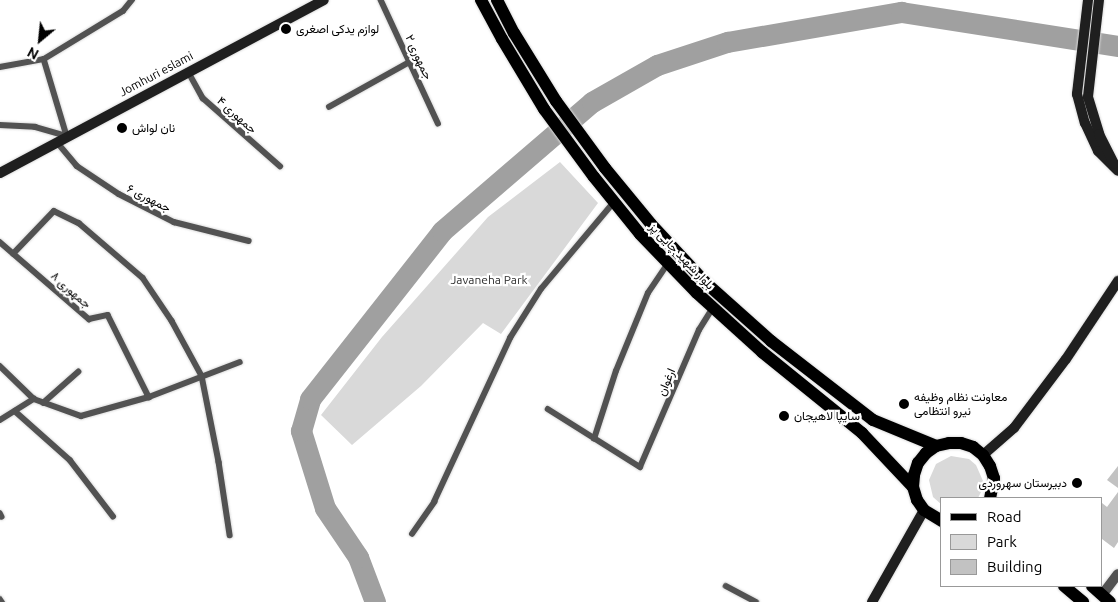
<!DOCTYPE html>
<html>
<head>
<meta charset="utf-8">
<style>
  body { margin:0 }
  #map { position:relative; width:1118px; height:602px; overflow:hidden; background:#fff; font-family:Ubuntu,Vazirmatn,sans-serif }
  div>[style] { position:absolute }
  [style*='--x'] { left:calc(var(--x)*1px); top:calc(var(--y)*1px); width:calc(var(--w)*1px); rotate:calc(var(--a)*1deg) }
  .green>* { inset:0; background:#d9d9d9 }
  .river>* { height:21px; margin:-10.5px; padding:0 10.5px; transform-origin:10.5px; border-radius:10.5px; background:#a0a0a0 }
  .building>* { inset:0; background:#c2c2c2 }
  .roads { filter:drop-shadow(0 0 1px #dbdbdb) drop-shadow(0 0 1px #dbdbdb) }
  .lane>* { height:5.5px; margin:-2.75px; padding:0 2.75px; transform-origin:2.75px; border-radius:2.75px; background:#525252 }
  .street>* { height:10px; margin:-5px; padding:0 5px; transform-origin:5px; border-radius:5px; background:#525252 }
  .secondary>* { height:10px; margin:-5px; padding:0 5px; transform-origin:5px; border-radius:5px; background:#1f1f1f }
  .primary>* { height:12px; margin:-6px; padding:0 6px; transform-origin:6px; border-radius:6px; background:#000 }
  .dots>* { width:14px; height:14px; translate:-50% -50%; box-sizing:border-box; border:2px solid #fff; border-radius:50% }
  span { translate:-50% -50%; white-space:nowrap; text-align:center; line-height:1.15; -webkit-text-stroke:4.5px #fff; paint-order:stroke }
  .poi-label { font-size:12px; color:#000 }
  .left { translate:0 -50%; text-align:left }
  .right { translate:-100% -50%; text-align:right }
  .street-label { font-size:12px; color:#000 }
  .park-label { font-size:12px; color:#303030 }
  .legend { position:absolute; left:940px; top:497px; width:162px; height:90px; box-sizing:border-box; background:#fff; border:1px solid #999; margin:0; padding:6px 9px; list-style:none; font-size:15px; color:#000 }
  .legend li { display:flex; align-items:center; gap:10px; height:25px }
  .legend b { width:25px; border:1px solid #999 }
  .north { position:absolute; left:15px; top:15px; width:50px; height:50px; -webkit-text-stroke:4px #fff; paint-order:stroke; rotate:208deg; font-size:14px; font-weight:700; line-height:20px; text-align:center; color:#000 }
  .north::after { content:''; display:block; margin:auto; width:18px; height:22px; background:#000; clip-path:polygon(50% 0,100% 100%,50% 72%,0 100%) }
</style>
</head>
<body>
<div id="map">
  <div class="green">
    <i style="clip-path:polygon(560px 162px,598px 203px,501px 334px,483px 323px,421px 386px,352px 445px,321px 415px,382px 337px,488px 217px)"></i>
    <i style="clip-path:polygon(951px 456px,969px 459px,976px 465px,983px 481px,982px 490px,978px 498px,942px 498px,942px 505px,933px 497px,929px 480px,936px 464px)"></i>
  </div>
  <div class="river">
    <i style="--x:375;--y:602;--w:48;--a:-110.7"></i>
    <i style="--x:358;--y:557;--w:59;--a:-124"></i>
    <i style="--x:325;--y:508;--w:81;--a:-107.3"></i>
    <i style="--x:301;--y:431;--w:33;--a:-74"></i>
    <i style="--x:310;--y:399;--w:214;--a:-51.8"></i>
    <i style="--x:442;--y:231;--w:198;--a:-40.7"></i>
    <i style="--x:592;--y:102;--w:75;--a:-29.6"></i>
    <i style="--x:657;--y:65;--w:74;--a:-18.2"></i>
    <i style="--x:727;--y:42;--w:177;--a:-9.8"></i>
    <i style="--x:901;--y:12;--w:220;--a:8.9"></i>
  </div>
  <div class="building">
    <i style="clip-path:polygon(1118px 466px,1118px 488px,1107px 480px)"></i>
    <i style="clip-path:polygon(1118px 492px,1118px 542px,1114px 548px,1102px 539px,1102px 503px,1107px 507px)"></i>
  </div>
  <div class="roads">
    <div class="lane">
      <i style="--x:381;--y:0;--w:136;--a:65.1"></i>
      <i style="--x:44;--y:59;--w:80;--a:73.4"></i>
      <i style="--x:0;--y:67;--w:45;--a:-10.3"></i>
      <i style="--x:44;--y:59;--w:92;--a:-31.3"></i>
      <i style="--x:123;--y:11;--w:14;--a:-51"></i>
      <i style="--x:188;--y:71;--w:31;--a:61"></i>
      <i style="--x:203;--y:98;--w:103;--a:41.4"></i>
      <i style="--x:329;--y:107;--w:93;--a:-29.1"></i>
      <i style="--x:0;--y:125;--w:35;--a:3"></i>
      <i style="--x:35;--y:127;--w:33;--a:16"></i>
      <i style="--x:57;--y:142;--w:31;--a:50"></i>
      <i style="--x:77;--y:166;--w:50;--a:33.7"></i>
      <i style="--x:119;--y:194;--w:62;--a:27"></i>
      <i style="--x:174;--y:222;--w:77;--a:14.2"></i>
      <i style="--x:0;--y:242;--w:118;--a:40.9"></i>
      <i style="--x:89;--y:319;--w:19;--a:-12"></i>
      <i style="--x:108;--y:315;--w:92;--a:63.4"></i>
      <i style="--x:13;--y:254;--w:59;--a:-46.4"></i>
      <i style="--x:54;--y:211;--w:28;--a:26"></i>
      <i style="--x:79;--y:223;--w:84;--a:40.7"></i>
      <i style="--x:143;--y:278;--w:52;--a:56"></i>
      <i style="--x:172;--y:321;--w:63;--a:61.4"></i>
      <i style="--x:202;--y:376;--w:88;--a:78.8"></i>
      <i style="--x:219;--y:462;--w:74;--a:81.4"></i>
      <i style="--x:0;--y:366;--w:47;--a:44.1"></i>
      <i style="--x:34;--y:399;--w:50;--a:19.9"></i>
      <i style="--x:81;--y:416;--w:71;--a:-15.6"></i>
      <i style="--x:149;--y:397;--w:97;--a:-21"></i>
      <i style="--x:43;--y:403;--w:47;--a:-41.5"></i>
      <i style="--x:548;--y:409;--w:109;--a:32.2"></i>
      <i style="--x:640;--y:467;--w:149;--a:-66.7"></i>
      <i style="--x:699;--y:330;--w:26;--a:-58"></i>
      <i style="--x:15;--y:411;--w:74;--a:41.7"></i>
      <i style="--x:70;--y:460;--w:71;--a:52.5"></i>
      <i style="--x:0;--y:420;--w:40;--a:-32"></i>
      <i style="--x:594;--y:439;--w:71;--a:-72.1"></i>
      <i style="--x:616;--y:371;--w:84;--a:-67.7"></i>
      <i style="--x:648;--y:293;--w:36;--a:-56"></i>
      <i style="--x:0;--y:513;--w:4;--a:63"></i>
      <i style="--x:412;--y:534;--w:39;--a:-55"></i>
      <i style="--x:434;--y:502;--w:181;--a:-65.1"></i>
      <i style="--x:510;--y:338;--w:58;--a:-57.7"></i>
      <i style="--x:541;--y:289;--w:114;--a:-50"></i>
      <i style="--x:726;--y:586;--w:34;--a:28"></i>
      <i style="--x:0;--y:599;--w:4;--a:56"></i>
    </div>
    <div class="street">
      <i style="--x:1102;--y:595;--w:26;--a:-53"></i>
    </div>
    <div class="secondary">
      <i style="--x:1088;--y:0;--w:95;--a:96.7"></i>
      <i style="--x:1077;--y:94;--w:30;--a:75"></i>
      <i style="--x:1085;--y:123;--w:31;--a:65"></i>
      <i style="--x:1098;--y:151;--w:28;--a:45"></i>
      <i style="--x:1099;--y:0;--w:98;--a:96.5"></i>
      <i style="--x:1088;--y:97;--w:39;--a:73"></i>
      <i style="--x:1099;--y:134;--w:33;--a:63"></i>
      <i style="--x:0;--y:173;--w:367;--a:-28.1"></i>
      <i style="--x:983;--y:455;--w:41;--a:-41.1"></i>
      <i style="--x:1014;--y:428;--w:86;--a:-53"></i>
      <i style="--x:1066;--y:359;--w:94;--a:-56.3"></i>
      <i style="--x:872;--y:602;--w:106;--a:-60.5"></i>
    </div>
    <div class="primary">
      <i style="--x:481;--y:0;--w:44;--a:61.7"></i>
      <i style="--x:502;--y:39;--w:82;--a:59"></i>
      <i style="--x:544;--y:109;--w:84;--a:53.7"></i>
      <i style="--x:594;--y:177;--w:73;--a:51.1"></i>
      <i style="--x:640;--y:234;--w:82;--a:46"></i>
      <i style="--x:697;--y:293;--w:88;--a:42.2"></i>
      <i style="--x:762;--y:352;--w:129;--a:39"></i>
      <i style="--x:862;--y:433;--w:74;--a:46.6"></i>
      <i style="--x:497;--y:0;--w:37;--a:63"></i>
      <i style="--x:514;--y:33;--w:80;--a:58.3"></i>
      <i style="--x:556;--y:101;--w:83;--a:53.8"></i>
      <i style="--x:605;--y:168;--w:72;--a:50.6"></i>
      <i style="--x:651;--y:224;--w:81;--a:47"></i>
      <i style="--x:706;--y:283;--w:87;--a:41.7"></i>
      <i style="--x:771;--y:341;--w:129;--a:37.8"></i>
      <i style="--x:873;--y:420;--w:68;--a:22.4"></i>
      <i style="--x:942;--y:521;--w:21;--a:-149"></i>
      <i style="--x:924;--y:510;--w:12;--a:-125"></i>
      <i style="--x:917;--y:500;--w:14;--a:-107"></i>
      <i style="--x:913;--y:487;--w:12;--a:-85"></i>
      <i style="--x:914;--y:475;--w:13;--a:-72"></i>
      <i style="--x:918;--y:463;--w:13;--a:-51"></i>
      <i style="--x:926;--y:453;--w:12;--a:-35"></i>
      <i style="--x:936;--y:446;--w:13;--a:-13"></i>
      <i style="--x:949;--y:443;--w:12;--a:0"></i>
      <i style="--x:961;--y:443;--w:13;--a:18"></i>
      <i style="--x:973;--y:447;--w:13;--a:39"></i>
      <i style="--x:983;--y:455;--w:13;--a:58"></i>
      <i style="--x:990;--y:466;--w:13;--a:72"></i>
      <i style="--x:994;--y:478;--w:20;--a:101"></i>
      <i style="--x:1064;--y:586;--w:25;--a:40"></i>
      <i style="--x:1092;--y:586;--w:24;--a:42"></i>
    </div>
  </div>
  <div class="dots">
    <i style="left:286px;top:29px;background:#000"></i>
    <i style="left:122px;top:128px;background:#000"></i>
    <i style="left:904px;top:404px;background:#000"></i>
    <i style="left:784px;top:416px;background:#000"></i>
    <i style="left:1077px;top:483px;background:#000"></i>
  </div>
  <div class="poi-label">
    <span class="left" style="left:296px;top:29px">لوازم یدکی اصغری</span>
    <span class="left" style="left:132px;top:128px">نان لواش</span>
    <span class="left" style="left:914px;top:404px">معاونت نظام وظیفه<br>نیرو انتظامی</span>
    <span class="left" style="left:794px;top:416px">سایپا لاهیجان</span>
    <span class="right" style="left:1067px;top:483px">دبیرستان سهروردی</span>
  </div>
  <div class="street-label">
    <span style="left:419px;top:57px;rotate:65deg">جمهوری ۲</span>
    <span style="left:156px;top:74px;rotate:-28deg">Jomhuri eslami</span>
    <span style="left:237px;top:115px;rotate:42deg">جمهوری ۴</span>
    <span style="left:149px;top:198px;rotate:27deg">جمهوری ۶</span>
    <span style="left:682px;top:256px;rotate:46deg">بلوار شهید چایی پز</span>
    <span style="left:71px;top:290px;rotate:41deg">جمهوری ۸</span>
    <span style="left:666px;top:382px;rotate:-67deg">ارغوان</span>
  </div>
  <div class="park-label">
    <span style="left:489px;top:280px">Javaneha Park</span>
  </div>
  <ul class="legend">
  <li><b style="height:6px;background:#000"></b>Road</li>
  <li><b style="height:14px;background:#d9d9d9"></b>Park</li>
  <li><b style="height:14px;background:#c2c2c2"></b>Building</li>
  </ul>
  <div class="north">N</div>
</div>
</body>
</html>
